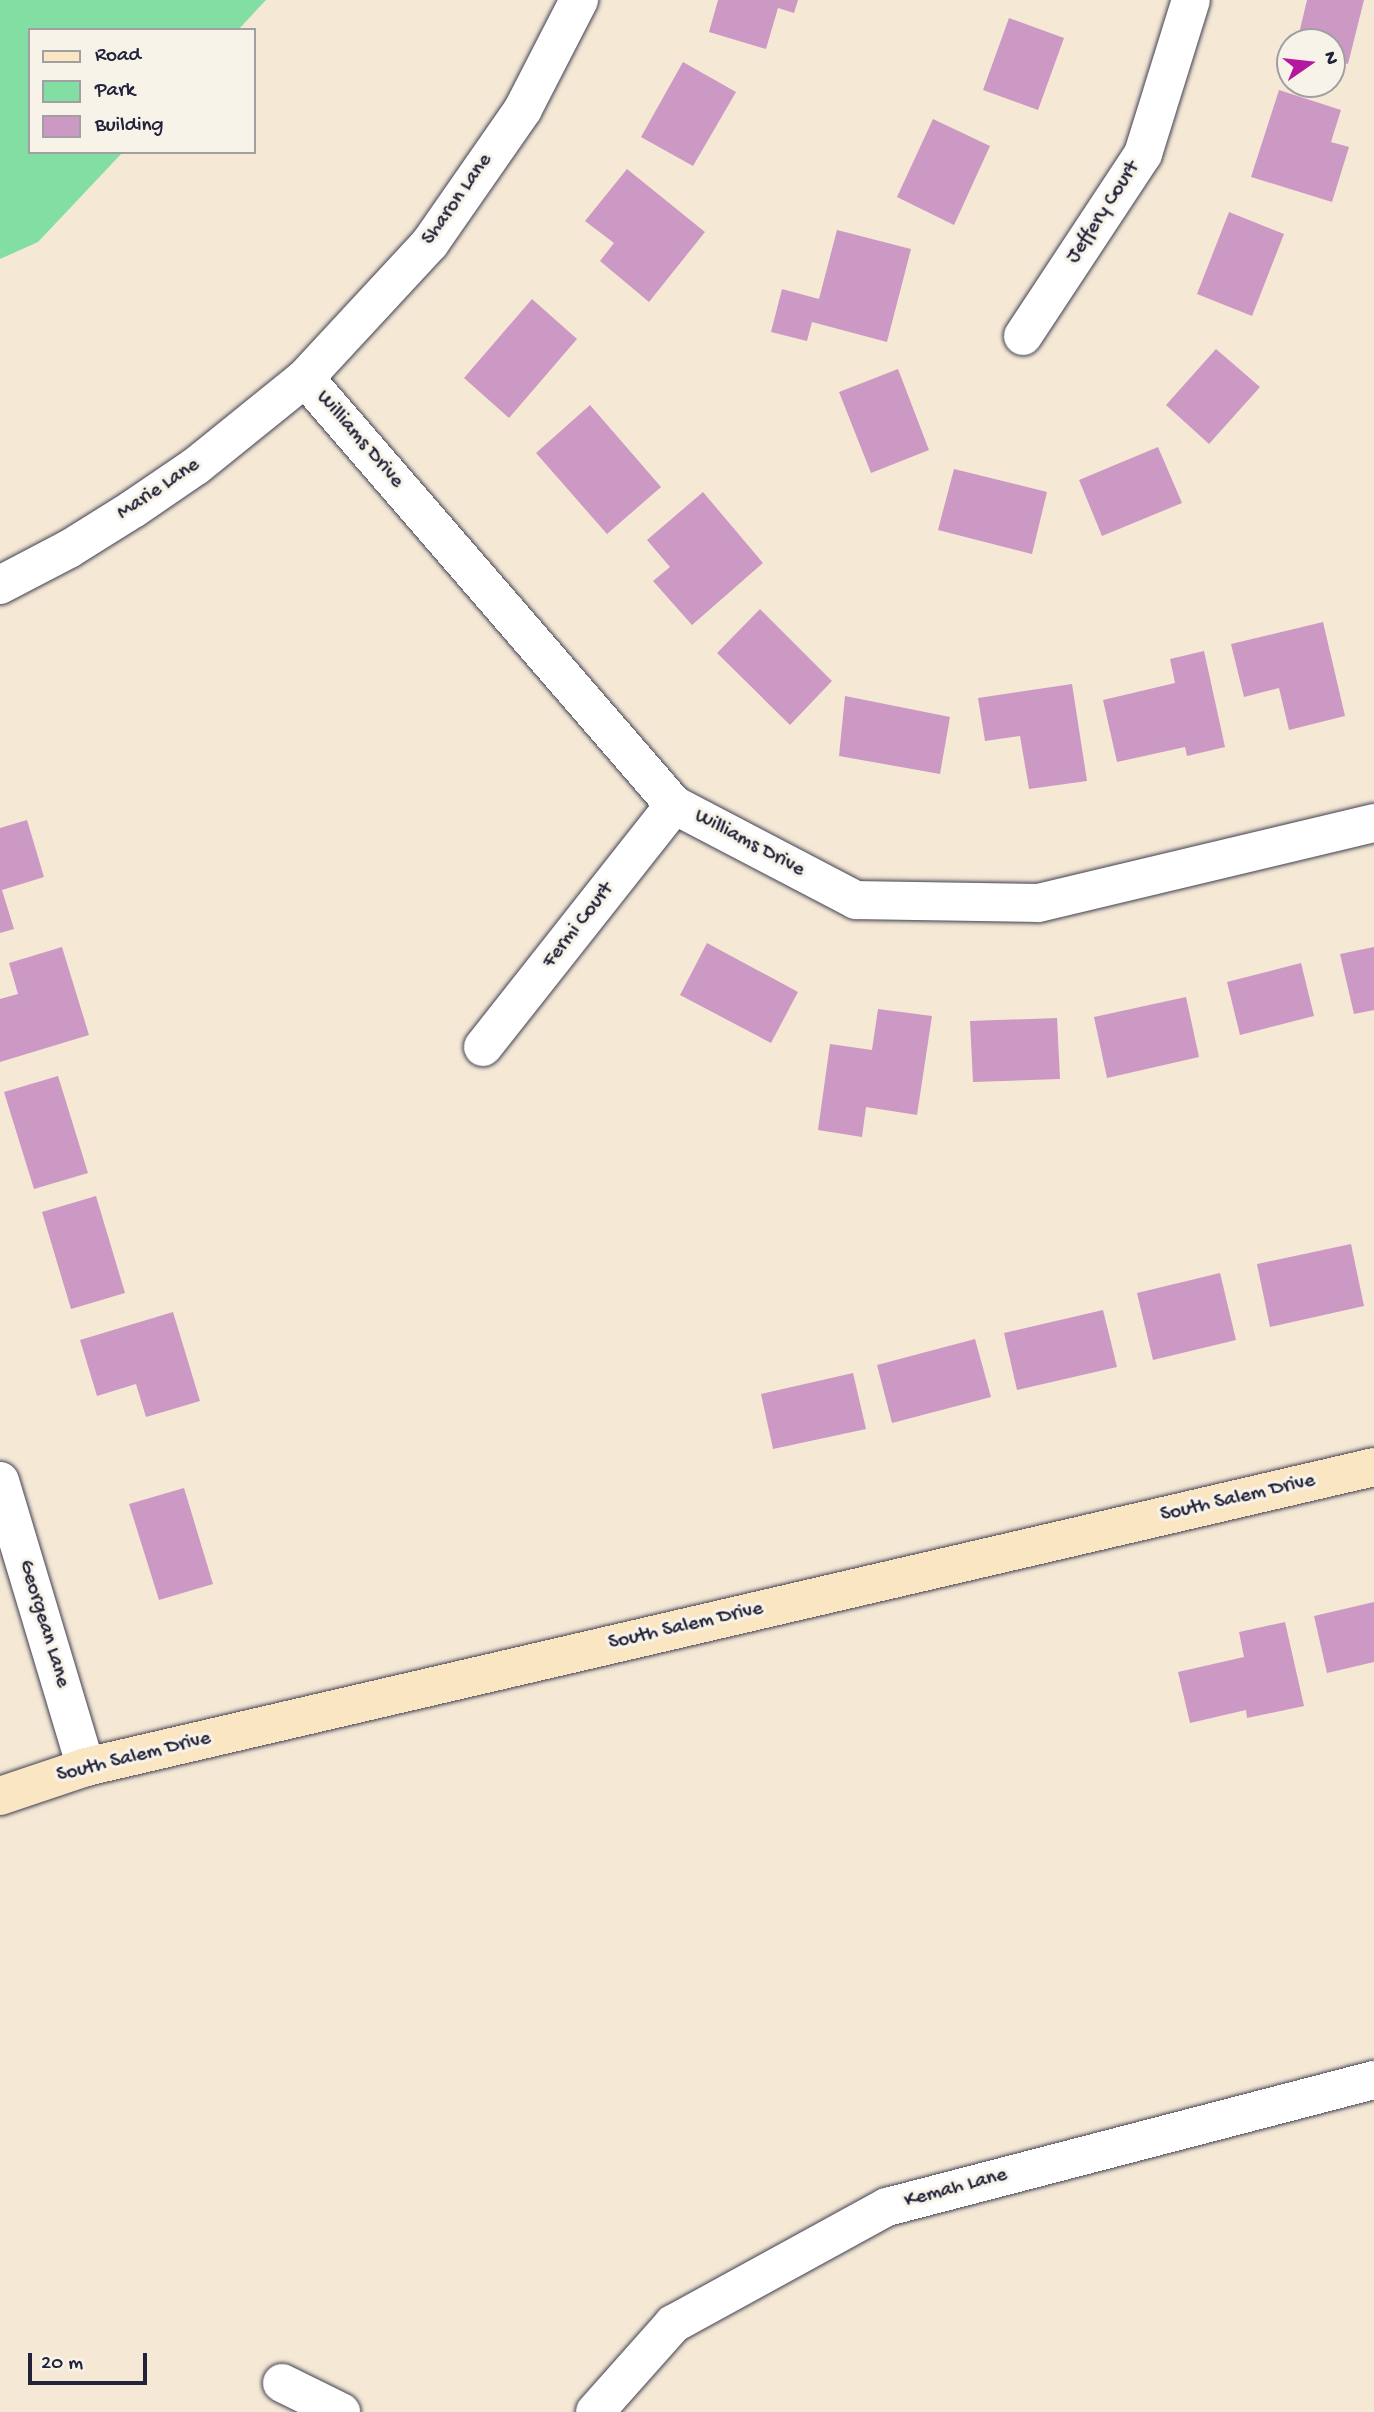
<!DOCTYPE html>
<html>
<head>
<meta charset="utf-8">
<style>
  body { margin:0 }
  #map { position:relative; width:1374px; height:2412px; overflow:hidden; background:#f5e9d6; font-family:"Gochi Hand",sans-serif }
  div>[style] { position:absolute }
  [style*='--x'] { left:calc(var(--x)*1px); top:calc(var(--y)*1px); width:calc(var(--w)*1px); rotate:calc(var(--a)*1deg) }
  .green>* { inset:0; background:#83dea4 }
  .building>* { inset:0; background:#cb99c3 }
  .roads { filter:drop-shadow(0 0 2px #424052) drop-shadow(0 0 2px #424052) }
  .street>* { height:38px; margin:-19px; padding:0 19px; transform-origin:19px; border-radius:19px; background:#fff }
  .secondary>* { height:38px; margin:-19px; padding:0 19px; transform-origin:19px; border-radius:19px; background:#fbe6c4 }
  span { translate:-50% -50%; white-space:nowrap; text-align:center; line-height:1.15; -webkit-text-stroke:6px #f7f3e8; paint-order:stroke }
  .street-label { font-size:21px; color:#22223b }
  .legend { position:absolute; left:28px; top:28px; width:228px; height:126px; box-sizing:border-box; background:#f7f3e8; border:2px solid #a29fa3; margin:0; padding:9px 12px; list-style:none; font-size:21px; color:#22223b }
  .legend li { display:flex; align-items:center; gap:14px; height:35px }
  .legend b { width:35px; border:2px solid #a29fa3 }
  .north { position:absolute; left:1276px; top:28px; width:70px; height:70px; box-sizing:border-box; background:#f7f3e8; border:2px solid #a29fa3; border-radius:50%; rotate:76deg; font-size:19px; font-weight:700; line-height:28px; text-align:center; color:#22223b }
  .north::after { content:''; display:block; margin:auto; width:24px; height:32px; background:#b5179e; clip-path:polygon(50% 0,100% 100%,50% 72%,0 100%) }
  .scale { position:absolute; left:28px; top:2353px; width:119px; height:32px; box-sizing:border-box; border:4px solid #22223b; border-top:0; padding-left:9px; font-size:21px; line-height:24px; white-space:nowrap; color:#22223b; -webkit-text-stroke:5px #f7f3e8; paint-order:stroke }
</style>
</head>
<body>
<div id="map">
  <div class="green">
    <i style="clip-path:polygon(0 0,266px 0,238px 30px,30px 30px,30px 152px,123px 152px,38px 242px,0 259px)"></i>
  </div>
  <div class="building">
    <i style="clip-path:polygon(718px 0,798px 0,794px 13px,778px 8px,766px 49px,709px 32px)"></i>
    <i style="clip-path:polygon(1307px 0,1364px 0,1348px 64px,1332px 60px,1332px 42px,1297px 42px)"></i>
    <i style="clip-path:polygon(1009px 18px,1064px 38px,1038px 110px,983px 90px)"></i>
    <i style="clip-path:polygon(683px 62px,736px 92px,693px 166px,641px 137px)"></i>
    <i style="clip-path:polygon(1279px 90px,1341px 110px,1331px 142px,1349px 147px,1332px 202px,1251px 177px)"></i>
    <i style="clip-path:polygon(933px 119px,990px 146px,954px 225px,897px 197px)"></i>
    <i style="clip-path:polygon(627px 169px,705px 232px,649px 302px,600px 261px,614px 243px,585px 221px)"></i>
    <i style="clip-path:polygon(1229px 212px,1284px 234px,1252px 316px,1197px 294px)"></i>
    <i style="clip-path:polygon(837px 230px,911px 249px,887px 342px,812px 322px,807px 341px,771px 332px,782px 289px,819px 299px)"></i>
    <i style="clip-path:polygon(532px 299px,577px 339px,509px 418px,464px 378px)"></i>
    <i style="clip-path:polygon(1216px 349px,1260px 387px,1209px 444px,1166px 405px)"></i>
    <i style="clip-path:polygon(898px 369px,929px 450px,871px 473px,839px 392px)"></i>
    <i style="clip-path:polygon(590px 405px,661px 487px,607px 534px,536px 453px)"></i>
    <i style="clip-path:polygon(1158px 447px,1182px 503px,1102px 536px,1079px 480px)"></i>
    <i style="clip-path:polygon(954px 469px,1047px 492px,1032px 554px,938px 530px)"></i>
    <i style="clip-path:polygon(703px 492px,763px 563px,692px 625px,653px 581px,670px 567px,647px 540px)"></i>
    <i style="clip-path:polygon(760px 609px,832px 681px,790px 725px,717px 653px)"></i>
    <i style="clip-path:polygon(1323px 622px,1345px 716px,1289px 730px,1279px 688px,1244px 697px,1231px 644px)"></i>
    <i style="clip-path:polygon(1204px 651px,1225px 747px,1187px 756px,1185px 747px,1117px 762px,1103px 700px,1175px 683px,1170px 659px)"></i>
    <i style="clip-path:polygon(1072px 684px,1087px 781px,1029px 789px,1020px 736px,985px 741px,978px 698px)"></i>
    <i style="clip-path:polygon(845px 696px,950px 717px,940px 774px,839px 756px)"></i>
    <i style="clip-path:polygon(27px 820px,44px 877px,2px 890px,14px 929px,0 933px,0 828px)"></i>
    <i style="clip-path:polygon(707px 943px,798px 992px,771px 1043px,680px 995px)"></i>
    <i style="clip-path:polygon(62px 947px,89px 1035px,0 1062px,0 999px,18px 994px,9px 963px)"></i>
    <i style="clip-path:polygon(1374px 947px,1374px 1010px,1354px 1014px,1340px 954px)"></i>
    <i style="clip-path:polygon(1301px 963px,1314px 1016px,1240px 1035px,1227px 982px)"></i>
    <i style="clip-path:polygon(1186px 997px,1199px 1057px,1107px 1078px,1094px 1017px)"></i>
    <i style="clip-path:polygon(878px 1009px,932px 1016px,917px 1115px,866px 1107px,862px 1137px,818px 1130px,830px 1044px,872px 1050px)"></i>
    <i style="clip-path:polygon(1057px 1018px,1060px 1079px,973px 1082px,970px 1021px)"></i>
    <i style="clip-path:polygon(58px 1076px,88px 1173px,34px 1189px,4px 1092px)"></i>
    <i style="clip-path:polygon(96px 1196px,125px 1293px,71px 1309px,42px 1212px)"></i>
    <i style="clip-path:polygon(1351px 1244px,1364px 1306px,1270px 1327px,1257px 1264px)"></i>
    <i style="clip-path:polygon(1220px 1273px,1236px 1340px,1153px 1360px,1137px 1293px)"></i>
    <i style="clip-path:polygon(1103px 1310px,1117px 1367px,1017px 1390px,1004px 1333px)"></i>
    <i style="clip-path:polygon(173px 1312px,200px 1401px,146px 1417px,136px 1384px,97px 1396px,80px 1340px)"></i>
    <i style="clip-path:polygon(975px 1339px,991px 1397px,892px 1423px,877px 1365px)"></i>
    <i style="clip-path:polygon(853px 1373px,866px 1429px,773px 1449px,761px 1394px)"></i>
    <i style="clip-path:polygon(184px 1488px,213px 1584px,159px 1600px,129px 1504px)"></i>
    <i style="clip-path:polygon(1374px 1602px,1374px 1662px,1327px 1673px,1314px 1616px)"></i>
    <i style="clip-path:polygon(1285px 1622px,1304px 1706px,1247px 1718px,1246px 1710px,1190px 1723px,1178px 1672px,1244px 1657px,1239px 1632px)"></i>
  </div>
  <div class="roads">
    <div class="street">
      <i style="--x:1023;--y:336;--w:218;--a:-56.6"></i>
      <i style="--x:1143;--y:154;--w:161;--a:-72.7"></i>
      <i style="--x:305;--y:378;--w:564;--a:49.17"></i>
      <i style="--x:674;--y:805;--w:205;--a:27.6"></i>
      <i style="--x:856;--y:900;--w:182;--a:0.9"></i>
      <i style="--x:1038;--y:903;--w:345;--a:-13.4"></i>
      <i style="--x:0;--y:585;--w:78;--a:-27.6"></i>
      <i style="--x:69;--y:549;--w:75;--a:-32"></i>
      <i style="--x:133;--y:509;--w:76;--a:-34.3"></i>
      <i style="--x:196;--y:466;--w:140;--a:-38.9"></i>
      <i style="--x:305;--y:378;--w:184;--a:-47.2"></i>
      <i style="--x:430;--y:243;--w:163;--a:-55.2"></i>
      <i style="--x:523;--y:109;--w:123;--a:-62.8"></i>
      <i style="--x:483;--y:1047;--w:308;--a:-51.7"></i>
      <i style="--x:0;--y:1481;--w:299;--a:73.3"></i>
      <i style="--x:282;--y:2383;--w:66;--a:26.2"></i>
      <i style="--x:595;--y:2412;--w:118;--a:-48.4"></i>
      <i style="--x:673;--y:2324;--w:244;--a:-28.7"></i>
      <i style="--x:887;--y:2207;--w:503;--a:-14.62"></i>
    </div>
    <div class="secondary">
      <i style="--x:0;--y:1796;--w:91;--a:-18.6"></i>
      <i style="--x:86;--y:1767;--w:1322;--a:-13.11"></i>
    </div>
  </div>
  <div class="street-label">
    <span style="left:458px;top:200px;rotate:-55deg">Sharon Lane</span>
    <span style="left:1104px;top:213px;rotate:-57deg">Jeffery Court</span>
    <span style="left:359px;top:440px;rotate:49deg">Williams Drive</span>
    <span style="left:159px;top:490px;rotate:-34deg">Marie Lane</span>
    <span style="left:749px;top:844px;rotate:28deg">Williams Drive</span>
    <span style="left:579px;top:926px;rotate:-52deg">Fermi Court</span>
    <span style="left:1238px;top:1499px;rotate:-13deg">South Salem Drive</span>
    <span style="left:43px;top:1624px;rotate:73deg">Georgean Lane</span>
    <span style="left:686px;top:1627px;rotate:-13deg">South Salem Drive</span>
    <span style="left:134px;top:1758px;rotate:-14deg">South Salem Drive</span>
    <span style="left:956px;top:2189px;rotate:-15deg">Kemah Lane</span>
  </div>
  <ul class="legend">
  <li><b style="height:9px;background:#fbe6c4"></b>Road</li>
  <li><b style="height:19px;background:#83dea4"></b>Park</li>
  <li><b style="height:19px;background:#cb99c3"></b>Building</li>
  </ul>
  <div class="north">N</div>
  <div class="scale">20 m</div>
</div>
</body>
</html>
